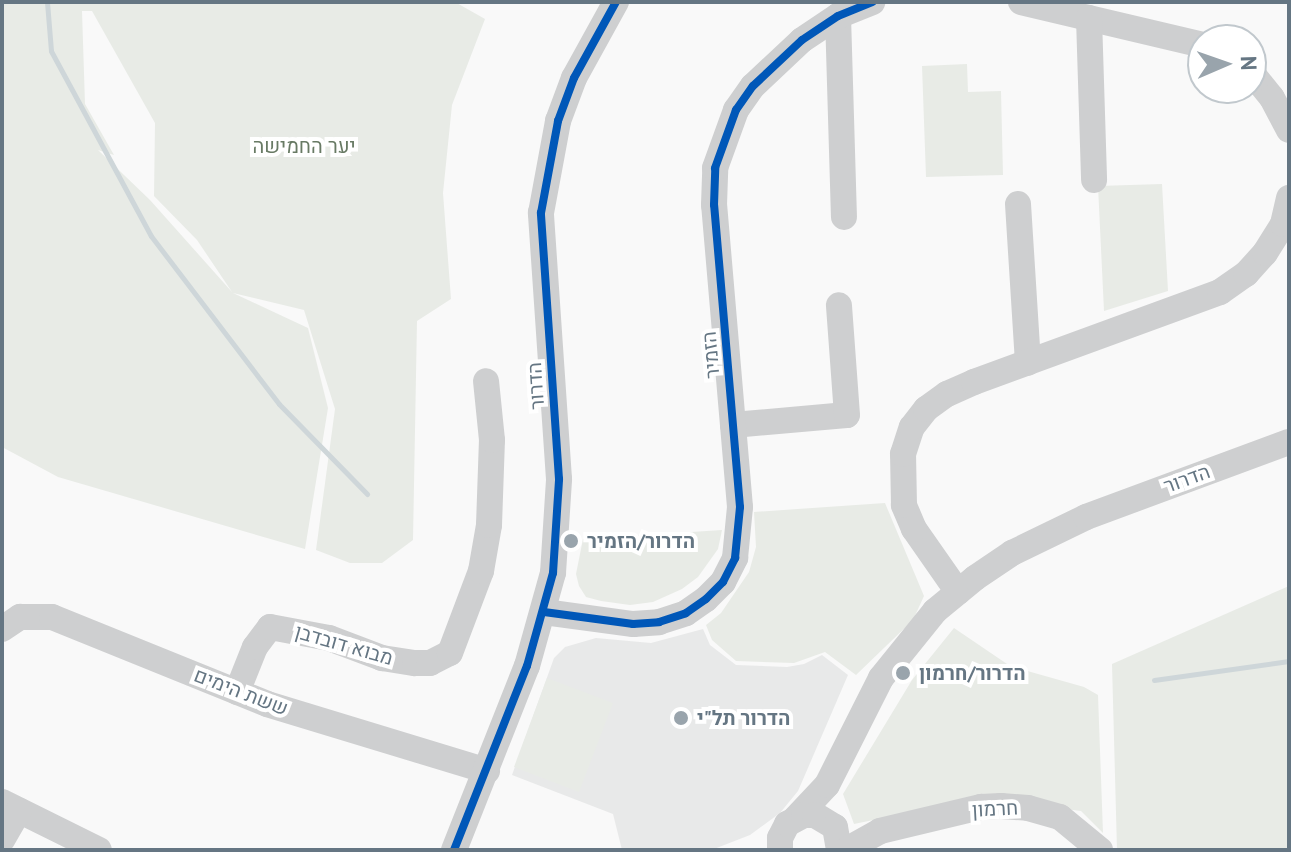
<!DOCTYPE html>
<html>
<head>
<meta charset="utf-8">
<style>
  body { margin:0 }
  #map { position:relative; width:1291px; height:852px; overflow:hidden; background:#f9f9f9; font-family:"PT Sans",Heebo,sans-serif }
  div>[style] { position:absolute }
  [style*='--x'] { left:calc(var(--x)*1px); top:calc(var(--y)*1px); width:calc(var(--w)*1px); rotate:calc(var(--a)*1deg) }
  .built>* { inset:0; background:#e8e9e9 }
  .green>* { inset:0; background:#e8ebe6 }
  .stream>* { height:5px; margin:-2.5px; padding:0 2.5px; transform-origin:2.5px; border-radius:2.5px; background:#ced6d9 }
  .minor>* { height:26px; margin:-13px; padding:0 13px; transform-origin:13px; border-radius:13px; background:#cecfd0 }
  .cycleway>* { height:8px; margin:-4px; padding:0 4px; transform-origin:4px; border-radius:4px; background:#0057b8 }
  .dots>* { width:22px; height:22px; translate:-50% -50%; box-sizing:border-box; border:4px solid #fff; border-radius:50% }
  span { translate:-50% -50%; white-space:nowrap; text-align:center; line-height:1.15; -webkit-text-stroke:8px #fff; paint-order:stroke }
  .park-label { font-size:20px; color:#687a64 }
  .street-label { font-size:20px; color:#657683 }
  .poi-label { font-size:20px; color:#657683; font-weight:700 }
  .left { translate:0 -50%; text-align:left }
  .frame { position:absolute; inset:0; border:4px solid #657683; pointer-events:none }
  .north { position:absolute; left:1187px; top:24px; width:80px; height:80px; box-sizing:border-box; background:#fff; border:2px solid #c1c8cd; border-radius:50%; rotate:88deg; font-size:22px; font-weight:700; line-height:32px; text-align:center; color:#657683 }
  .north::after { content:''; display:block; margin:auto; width:28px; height:36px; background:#99a4ac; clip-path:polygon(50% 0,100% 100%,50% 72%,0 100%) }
</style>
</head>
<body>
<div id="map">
  <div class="built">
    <i style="clip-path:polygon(703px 629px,710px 645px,736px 665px,787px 667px,804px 664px,822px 655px,848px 675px,798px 791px,780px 813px,750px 835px,714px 849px,622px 850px,613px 814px,512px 775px,554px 658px,565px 647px,596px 638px,651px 643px)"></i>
  </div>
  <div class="green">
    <i style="clip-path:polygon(evenodd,2px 2px,455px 2px,485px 19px,452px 105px,443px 193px,451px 299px,417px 321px,413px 540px,382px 563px,350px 563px,316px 550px,335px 409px,304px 310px,233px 293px,308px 328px,328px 408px,305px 549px,58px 477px,2px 447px,2px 2px,82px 11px,92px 11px,155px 123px,154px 196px,197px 240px,232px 292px,150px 200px,98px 150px,114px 155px,85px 104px,82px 11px)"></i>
    <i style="clip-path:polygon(967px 64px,968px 92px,1001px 91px,1003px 175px,926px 177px,922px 66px)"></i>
    <i style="clip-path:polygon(1162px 184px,1168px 291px,1104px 311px,1098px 186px)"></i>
    <i style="clip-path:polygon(885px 503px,924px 596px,913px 620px,856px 675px,825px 652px,794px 663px,736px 661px,712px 640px,706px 625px,721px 613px,749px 572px,756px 547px,754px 512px)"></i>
    <i style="clip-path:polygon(722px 530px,718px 549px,698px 577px,682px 589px,653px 602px,630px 605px,601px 601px,586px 597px,579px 586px,576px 574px,583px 539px)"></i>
    <i style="clip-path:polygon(1289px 586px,1289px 850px,1117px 850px,1112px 664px)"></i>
    <i style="clip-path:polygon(954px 628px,1010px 666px,1084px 687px,1098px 695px,1103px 833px,1081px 811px,980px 798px,854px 824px,843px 794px,912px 680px)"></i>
    <i style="clip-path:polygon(547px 678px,613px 703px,579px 792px,514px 767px)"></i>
  </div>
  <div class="stream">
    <i style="--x:47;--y:2;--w:49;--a:85.3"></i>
    <i style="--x:51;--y:51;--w:210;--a:61.6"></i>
    <i style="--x:151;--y:236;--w:211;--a:52.7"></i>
    <i style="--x:279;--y:404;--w:126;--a:45.6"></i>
    <i style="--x:1154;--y:680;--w:136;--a:-8"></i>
  </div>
  <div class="minor">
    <i style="--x:1021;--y:2;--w:187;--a:13.3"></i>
    <i style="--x:838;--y:16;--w:201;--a:88.3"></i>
    <i style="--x:1089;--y:18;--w:162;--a:88.2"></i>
    <i style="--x:1251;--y:72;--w:33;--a:51"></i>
    <i style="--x:1272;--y:98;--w:36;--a:62"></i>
    <i style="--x:1018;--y:204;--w:159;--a:86.4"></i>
    <i style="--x:733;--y:425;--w:114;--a:-5"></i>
    <i style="--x:847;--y:415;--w:110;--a:-94.2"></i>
    <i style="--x:958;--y:592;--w:77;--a:-124.9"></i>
    <i style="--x:914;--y:529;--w:26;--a:-113"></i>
    <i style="--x:904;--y:505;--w:51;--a:-91.1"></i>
    <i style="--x:903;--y:454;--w:28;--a:-72"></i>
    <i style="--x:912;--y:427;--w:23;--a:-52"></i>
    <i style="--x:926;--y:409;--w:26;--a:-36"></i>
    <i style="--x:947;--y:394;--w:30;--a:-24"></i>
    <i style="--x:974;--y:382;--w:262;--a:-20.1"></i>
    <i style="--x:1220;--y:292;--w:32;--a:-35"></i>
    <i style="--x:1246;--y:274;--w:28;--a:-48"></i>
    <i style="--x:1265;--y:253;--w:34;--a:-58"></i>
    <i style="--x:1283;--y:224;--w:27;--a:-77"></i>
    <i style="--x:544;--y:612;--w:90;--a:7.7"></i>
    <i style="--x:633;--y:624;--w:26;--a:-4"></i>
    <i style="--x:659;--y:622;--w:28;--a:-18"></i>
    <i style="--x:686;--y:613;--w:24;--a:-35"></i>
    <i style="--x:706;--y:599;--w:24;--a:-45"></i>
    <i style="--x:723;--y:582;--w:27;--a:-63"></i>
    <i style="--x:735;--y:558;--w:51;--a:-84.4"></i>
    <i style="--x:740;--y:507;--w:303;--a:-94.9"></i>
    <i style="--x:714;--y:205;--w:37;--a:-88"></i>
    <i style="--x:715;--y:168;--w:62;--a:-70.1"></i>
    <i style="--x:736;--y:110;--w:29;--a:-55"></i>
    <i style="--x:753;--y:86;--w:67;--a:-43.2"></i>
    <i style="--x:802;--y:40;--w:43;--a:-33.7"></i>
    <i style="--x:838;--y:16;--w:37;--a:-22"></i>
    <i style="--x:2;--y:629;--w:22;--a:-34"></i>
    <i style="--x:20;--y:617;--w:32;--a:0"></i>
    <i style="--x:52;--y:617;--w:232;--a:22"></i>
    <i style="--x:267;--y:704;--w:230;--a:16.9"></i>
    <i style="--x:237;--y:692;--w:48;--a:-68.2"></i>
    <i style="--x:255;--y:647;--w:25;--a:-53"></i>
    <i style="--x:270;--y:627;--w:60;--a:10.6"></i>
    <i style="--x:329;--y:638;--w:57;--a:20.7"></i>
    <i style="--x:382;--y:658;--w:33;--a:9"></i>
    <i style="--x:415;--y:663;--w:15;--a:0"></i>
    <i style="--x:430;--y:663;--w:22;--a:-27"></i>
    <i style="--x:450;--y:653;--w:88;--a:-69.3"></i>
    <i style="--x:481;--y:571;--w:47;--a:-80.1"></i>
    <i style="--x:489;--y:525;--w:85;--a:-88"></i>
    <i style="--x:492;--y:440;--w:59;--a:-95.8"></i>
    <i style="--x:2;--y:802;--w:108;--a:26.3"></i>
    <i style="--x:796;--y:818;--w:45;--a:-46.8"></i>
    <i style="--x:827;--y:785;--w:120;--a:-63.2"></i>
    <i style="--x:881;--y:678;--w:86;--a:-51.1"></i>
    <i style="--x:935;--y:611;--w:52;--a:-39.5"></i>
    <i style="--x:975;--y:578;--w:45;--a:-34"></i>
    <i style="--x:1012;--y:553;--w:82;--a:-25.9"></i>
    <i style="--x:1086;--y:517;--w:216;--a:-20.3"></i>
    <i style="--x:2;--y:840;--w:34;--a:-60"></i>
    <i style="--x:454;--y:850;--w:198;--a:-68.4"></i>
    <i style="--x:527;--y:666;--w:97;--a:-74.4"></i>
    <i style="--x:553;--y:573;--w:94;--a:-86.3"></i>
    <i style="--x:559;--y:479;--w:267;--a:-93.9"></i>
    <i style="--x:541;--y:213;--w:94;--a:-79.5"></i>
    <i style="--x:558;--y:121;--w:46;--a:-69.6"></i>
    <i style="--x:574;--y:78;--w:87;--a:-61.1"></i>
    <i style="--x:780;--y:850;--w:12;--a:-90"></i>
    <i style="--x:780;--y:838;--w:16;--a:-63"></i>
    <i style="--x:787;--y:824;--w:19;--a:-28"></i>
    <i style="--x:804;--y:815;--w:11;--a:0"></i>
    <i style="--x:815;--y:815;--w:23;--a:31"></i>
    <i style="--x:835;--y:827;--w:23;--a:80"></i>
    <i style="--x:846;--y:850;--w:39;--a:-29"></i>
    <i style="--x:880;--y:831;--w:104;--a:-13.4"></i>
    <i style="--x:981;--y:807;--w:20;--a:-3"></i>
    <i style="--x:1001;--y:806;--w:27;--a:4"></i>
    <i style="--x:1028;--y:808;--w:33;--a:16"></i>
    <i style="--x:1060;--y:817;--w:52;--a:39.5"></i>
  </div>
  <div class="cycleway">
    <i style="--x:544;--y:612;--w:90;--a:7.7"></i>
    <i style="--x:633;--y:624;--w:26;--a:-4"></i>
    <i style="--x:659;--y:622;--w:28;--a:-18"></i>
    <i style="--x:686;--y:613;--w:24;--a:-35"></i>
    <i style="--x:706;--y:599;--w:24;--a:-45"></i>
    <i style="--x:723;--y:582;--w:27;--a:-63"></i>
    <i style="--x:735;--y:558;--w:51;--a:-84.4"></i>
    <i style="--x:740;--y:507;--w:303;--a:-94.9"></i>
    <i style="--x:714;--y:205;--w:37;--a:-88"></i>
    <i style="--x:715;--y:168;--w:62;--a:-70.1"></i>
    <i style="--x:736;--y:110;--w:29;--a:-55"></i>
    <i style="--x:753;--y:86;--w:67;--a:-43.2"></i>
    <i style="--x:802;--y:40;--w:43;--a:-33.7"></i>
    <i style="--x:838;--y:16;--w:37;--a:-22"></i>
    <i style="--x:454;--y:850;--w:198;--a:-68.4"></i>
    <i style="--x:527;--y:666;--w:97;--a:-74.4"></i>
    <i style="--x:553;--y:573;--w:94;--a:-86.3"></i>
    <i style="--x:559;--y:479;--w:267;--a:-93.9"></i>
    <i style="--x:541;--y:213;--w:94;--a:-79.5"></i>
    <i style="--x:558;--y:121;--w:46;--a:-69.6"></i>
    <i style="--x:574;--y:78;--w:87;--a:-61.1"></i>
  </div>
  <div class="dots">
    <i style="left:571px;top:541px;background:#99a4ac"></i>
    <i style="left:903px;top:673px;background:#99a4ac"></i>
    <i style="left:681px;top:718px;background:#99a4ac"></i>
  </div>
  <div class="park-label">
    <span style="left:304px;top:146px">יער החמישה</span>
  </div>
  <div class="street-label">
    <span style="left:711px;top:355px;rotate:-95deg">הזמיר</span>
    <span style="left:536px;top:386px;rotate:-94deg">הדרור</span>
    <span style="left:1187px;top:479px;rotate:-20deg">הדרור</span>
    <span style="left:344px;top:645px;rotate:16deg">מבוא דובדבן</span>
    <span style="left:241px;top:692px;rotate:21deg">ששת הימים</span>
    <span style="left:995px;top:809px;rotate:-3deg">חרמון</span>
  </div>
  <div class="poi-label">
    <span class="left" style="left:587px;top:541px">הדרור/הזמיר</span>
    <span class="left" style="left:919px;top:673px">הדרור/חרמון</span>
    <span class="left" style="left:697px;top:718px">הדרור תל"י</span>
  </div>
  <div class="frame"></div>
  <div class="north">N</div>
</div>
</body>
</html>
